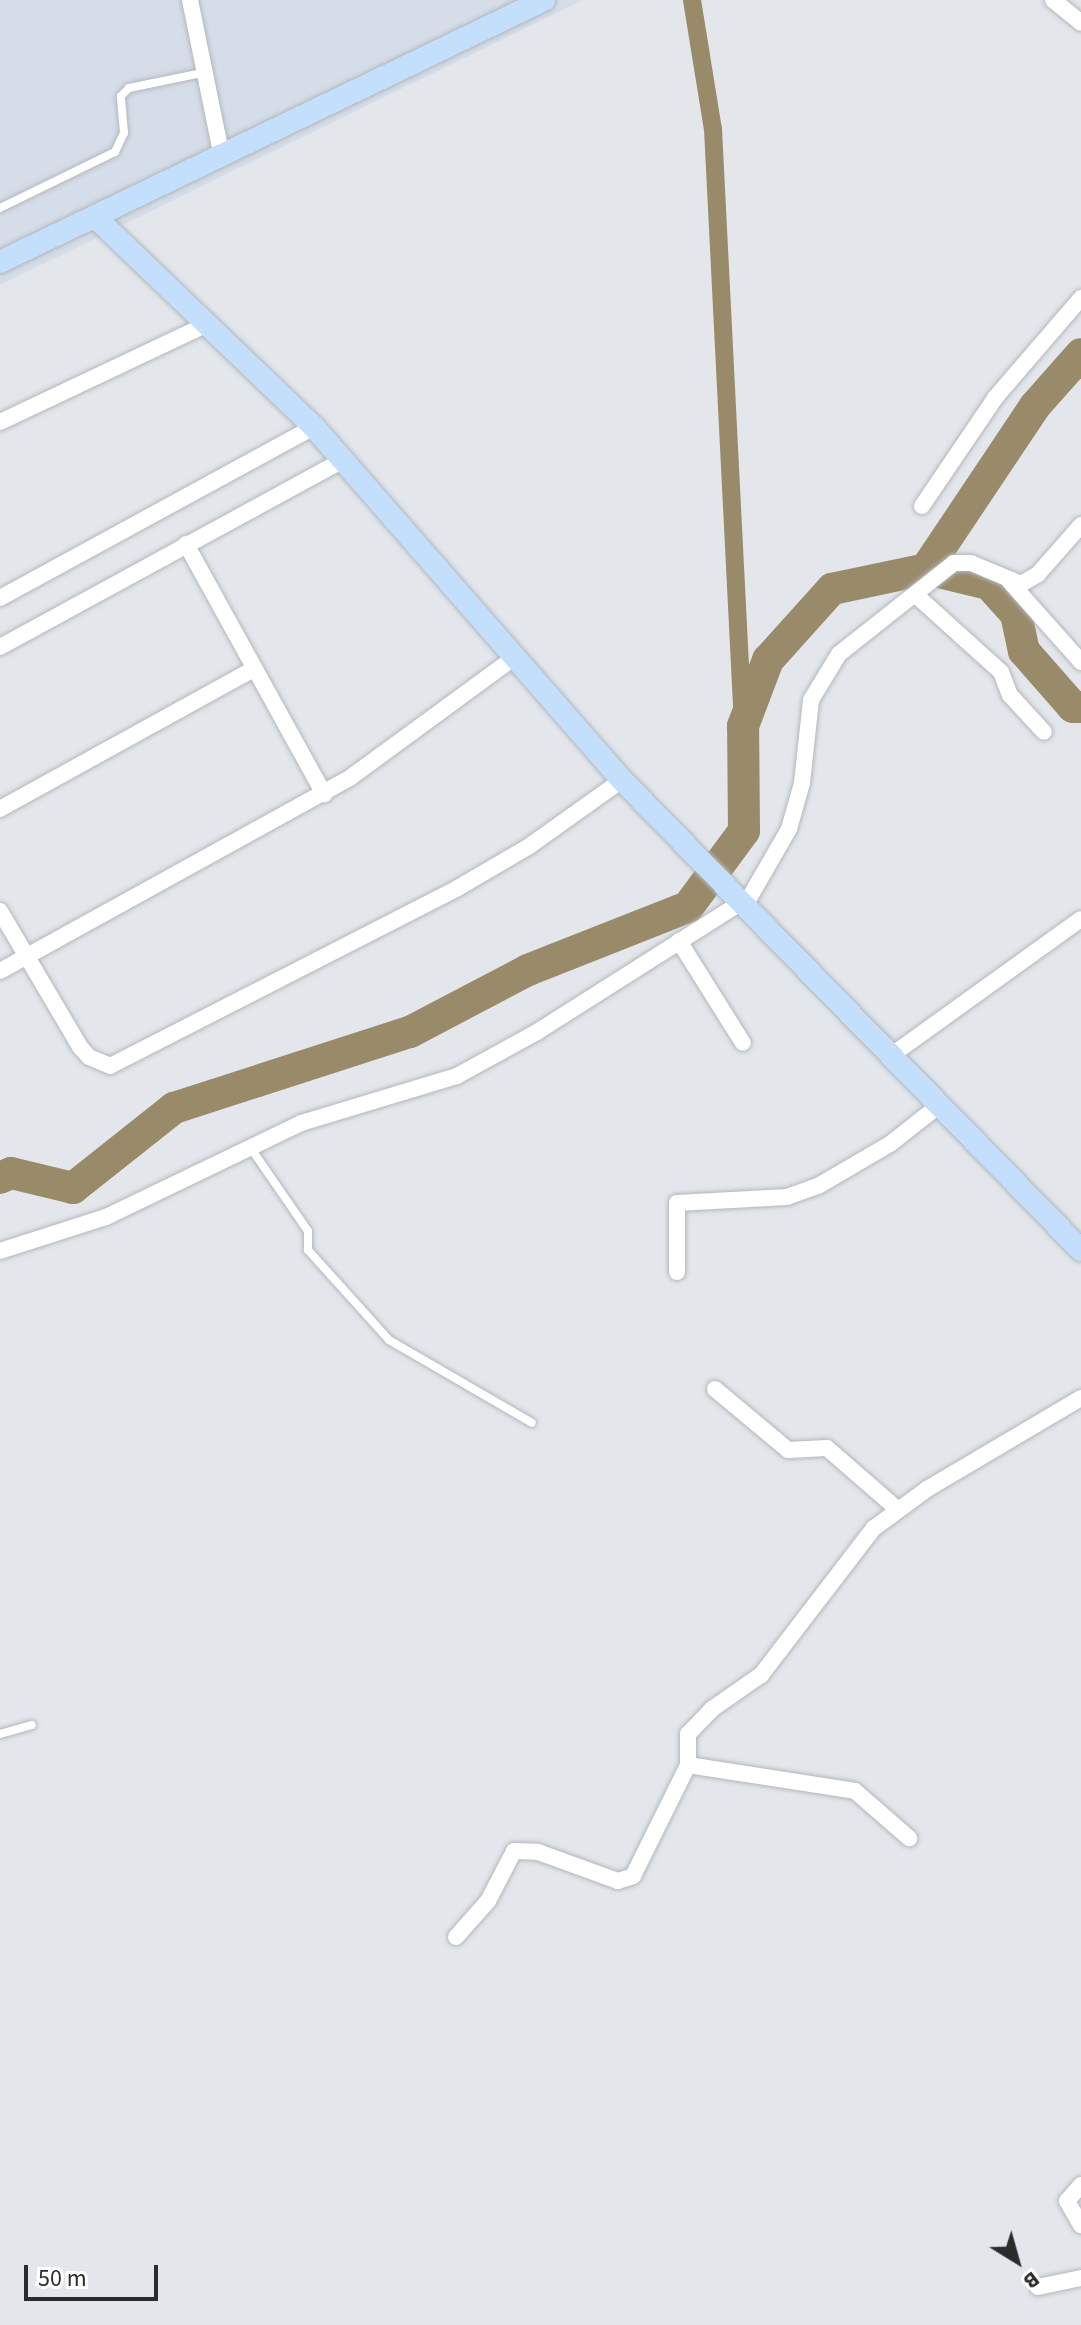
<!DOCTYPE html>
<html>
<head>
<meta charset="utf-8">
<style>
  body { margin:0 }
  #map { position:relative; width:1081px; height:2325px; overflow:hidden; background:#e3e7ec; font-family:"Source Sans 3",sans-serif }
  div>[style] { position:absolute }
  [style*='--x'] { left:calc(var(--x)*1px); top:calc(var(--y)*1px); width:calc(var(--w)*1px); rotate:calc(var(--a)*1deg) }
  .built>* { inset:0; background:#d4dde8 }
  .canal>* { height:18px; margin:-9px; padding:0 9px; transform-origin:9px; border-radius:9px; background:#998a69 }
  .river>* { height:32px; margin:-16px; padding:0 16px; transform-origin:16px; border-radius:16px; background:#998a69 }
  .roads { filter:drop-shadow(0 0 2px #b3b7bc) drop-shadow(0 0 2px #b3b7bc) }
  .lane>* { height:8px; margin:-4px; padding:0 4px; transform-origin:4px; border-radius:4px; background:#fff }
  .street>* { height:16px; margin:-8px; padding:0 8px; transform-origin:8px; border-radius:8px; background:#fff }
  .secondary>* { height:22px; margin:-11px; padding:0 11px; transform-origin:11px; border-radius:11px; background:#c4dffc }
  span { translate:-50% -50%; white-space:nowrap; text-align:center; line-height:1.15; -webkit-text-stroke:7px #fff; paint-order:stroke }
  .north { position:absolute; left:977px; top:2221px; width:80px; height:80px; -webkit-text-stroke:6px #fff; paint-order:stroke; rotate:143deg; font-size:22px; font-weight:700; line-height:32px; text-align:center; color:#2a2b2d }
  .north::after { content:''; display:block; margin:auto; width:28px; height:36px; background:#2a2b2d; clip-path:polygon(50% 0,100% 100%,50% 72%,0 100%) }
  .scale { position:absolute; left:24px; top:2265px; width:134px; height:36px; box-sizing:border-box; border:4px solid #2a2b2d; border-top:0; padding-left:10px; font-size:24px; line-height:28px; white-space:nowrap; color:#2a2b2d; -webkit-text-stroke:6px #fff; paint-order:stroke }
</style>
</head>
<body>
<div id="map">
  <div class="built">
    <i style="clip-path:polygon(0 0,583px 0,0 285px)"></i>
  </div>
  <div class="canal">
    <i style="--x:692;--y:0;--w:131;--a:80.8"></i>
    <i style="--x:713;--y:129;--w:598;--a:87.12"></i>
  </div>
  <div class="river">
    <i style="--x:926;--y:569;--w:196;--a:-56.2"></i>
    <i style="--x:1035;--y:406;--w:69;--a:-48.5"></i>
    <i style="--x:0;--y:1178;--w:12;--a:-24"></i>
    <i style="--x:11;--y:1173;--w:64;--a:13.6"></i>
    <i style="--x:73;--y:1188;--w:129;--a:-38.4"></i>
    <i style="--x:174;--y:1108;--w:248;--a:-17.9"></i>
    <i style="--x:410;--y:1032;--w:133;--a:-27.7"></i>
    <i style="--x:528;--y:970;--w:172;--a:-21.5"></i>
    <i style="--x:688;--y:907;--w:94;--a:-53.6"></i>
    <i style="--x:744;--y:831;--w:105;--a:-90.5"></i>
    <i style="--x:743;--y:726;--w:71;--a:-69.3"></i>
    <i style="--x:768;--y:660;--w:96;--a:-48"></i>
    <i style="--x:832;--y:589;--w:96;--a:-12"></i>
    <i style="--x:926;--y:569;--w:65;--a:13.4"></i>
    <i style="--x:989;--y:584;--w:40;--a:48"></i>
    <i style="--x:1016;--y:614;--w:38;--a:78"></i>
    <i style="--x:1024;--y:651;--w:74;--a:48.8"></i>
    <i style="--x:1073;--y:707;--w:8;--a:0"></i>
  </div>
  <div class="roads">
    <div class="lane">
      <i style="--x:0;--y:208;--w:128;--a:-26"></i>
      <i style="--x:115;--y:152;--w:21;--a:-65"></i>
      <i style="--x:124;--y:133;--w:37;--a:-95"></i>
      <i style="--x:121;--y:96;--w:11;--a:-45"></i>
      <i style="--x:129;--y:88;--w:75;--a:-11.6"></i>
      <i style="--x:250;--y:1147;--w:102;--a:55.4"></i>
      <i style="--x:308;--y:1231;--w:19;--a:90"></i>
      <i style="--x:308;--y:1250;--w:121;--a:48"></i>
      <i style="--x:389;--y:1340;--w:165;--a:30.1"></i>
      <i style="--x:0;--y:1734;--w:33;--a:-16"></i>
    </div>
    <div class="street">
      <i style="--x:190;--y:0;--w:156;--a:78.5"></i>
      <i style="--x:1053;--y:0;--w:36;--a:39"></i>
      <i style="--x:0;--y:422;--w:229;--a:-25.3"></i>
      <i style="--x:922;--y:506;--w:130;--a:-55.9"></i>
      <i style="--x:995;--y:398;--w:132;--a:-49.3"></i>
      <i style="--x:186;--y:544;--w:286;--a:61.1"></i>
      <i style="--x:1010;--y:582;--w:107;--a:48.4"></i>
      <i style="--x:918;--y:597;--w:112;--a:42.1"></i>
      <i style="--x:1001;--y:672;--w:25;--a:69"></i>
      <i style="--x:1010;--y:695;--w:50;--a:47.4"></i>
      <i style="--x:0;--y:598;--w:358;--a:-28.6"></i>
      <i style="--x:0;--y:647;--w:393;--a:-28.6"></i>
      <i style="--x:0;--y:809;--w:290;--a:-28.9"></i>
      <i style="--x:744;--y:907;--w:90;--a:-60"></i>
      <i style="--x:789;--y:829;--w:48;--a:-74.2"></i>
      <i style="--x:802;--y:783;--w:83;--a:-83.8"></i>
      <i style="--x:811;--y:700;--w:54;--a:-58.7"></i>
      <i style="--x:839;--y:654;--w:147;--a:-38.4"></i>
      <i style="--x:954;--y:563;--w:17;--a:0"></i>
      <i style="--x:971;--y:563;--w:54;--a:22.8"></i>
      <i style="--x:1021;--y:584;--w:20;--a:-30"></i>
      <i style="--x:1038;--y:574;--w:65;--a:-48.7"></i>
      <i style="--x:0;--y:911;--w:158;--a:59.5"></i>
      <i style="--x:80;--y:1047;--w:13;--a:48"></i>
      <i style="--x:89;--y:1057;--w:23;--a:23"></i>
      <i style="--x:110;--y:1066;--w:389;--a:-27.1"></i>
      <i style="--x:456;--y:889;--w:83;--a:-30.3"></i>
      <i style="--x:528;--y:847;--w:115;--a:-35.5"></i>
      <i style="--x:679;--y:941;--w:120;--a:57.9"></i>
      <i style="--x:0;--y:971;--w:401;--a:-28.9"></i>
      <i style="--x:351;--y:777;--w:200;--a:-36.2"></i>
      <i style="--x:889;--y:1057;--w:236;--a:-35.7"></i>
      <i style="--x:0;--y:1251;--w:111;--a:-17.8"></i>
      <i style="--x:106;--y:1217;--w:216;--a:-25.7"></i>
      <i style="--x:301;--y:1123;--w:163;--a:-16.8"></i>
      <i style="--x:457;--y:1076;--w:91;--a:-28.8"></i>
      <i style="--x:537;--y:1032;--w:241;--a:-32.4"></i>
      <i style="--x:677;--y:1272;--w:69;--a:-90"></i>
      <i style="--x:677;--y:1203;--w:110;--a:-3.1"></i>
      <i style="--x:787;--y:1197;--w:33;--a:-20"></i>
      <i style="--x:818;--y:1186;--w:83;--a:-30.3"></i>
      <i style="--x:890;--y:1144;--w:60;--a:-38.2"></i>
      <i style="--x:715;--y:1389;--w:95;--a:39.9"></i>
      <i style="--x:788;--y:1450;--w:39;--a:-3"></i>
      <i style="--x:827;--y:1448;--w:91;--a:41"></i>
      <i style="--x:688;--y:1765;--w:169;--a:8.8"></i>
      <i style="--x:855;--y:1791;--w:72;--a:41"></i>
      <i style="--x:456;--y:1937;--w:48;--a:-48.4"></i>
      <i style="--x:488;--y:1901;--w:56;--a:-62.5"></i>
      <i style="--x:514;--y:1851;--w:24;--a:2"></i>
      <i style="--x:538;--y:1852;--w:85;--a:19.9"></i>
      <i style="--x:618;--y:1881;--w:16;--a:-18"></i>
      <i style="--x:633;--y:1876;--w:124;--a:-63.6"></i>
      <i style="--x:688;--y:1765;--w:31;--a:-90"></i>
      <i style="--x:688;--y:1734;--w:35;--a:-46"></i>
      <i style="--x:712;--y:1709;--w:60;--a:-34.8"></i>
      <i style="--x:761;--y:1675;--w:185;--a:-52.5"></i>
      <i style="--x:874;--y:1528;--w:66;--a:-36.3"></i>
      <i style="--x:927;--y:1489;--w:179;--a:-30.6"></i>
      <i style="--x:1081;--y:2185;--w:21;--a:131"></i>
      <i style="--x:1067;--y:2201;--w:28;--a:60"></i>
      <i style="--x:1038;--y:2287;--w:44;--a:-11.8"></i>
    </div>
    <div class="secondary">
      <i style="--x:95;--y:217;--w:303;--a:43.8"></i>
      <i style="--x:314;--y:427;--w:468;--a:48.9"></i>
      <i style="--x:622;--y:780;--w:657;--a:45.68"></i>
      <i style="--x:0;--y:262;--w:604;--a:-25.72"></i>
    </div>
  </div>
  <div class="north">B</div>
  <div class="scale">50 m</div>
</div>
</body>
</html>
